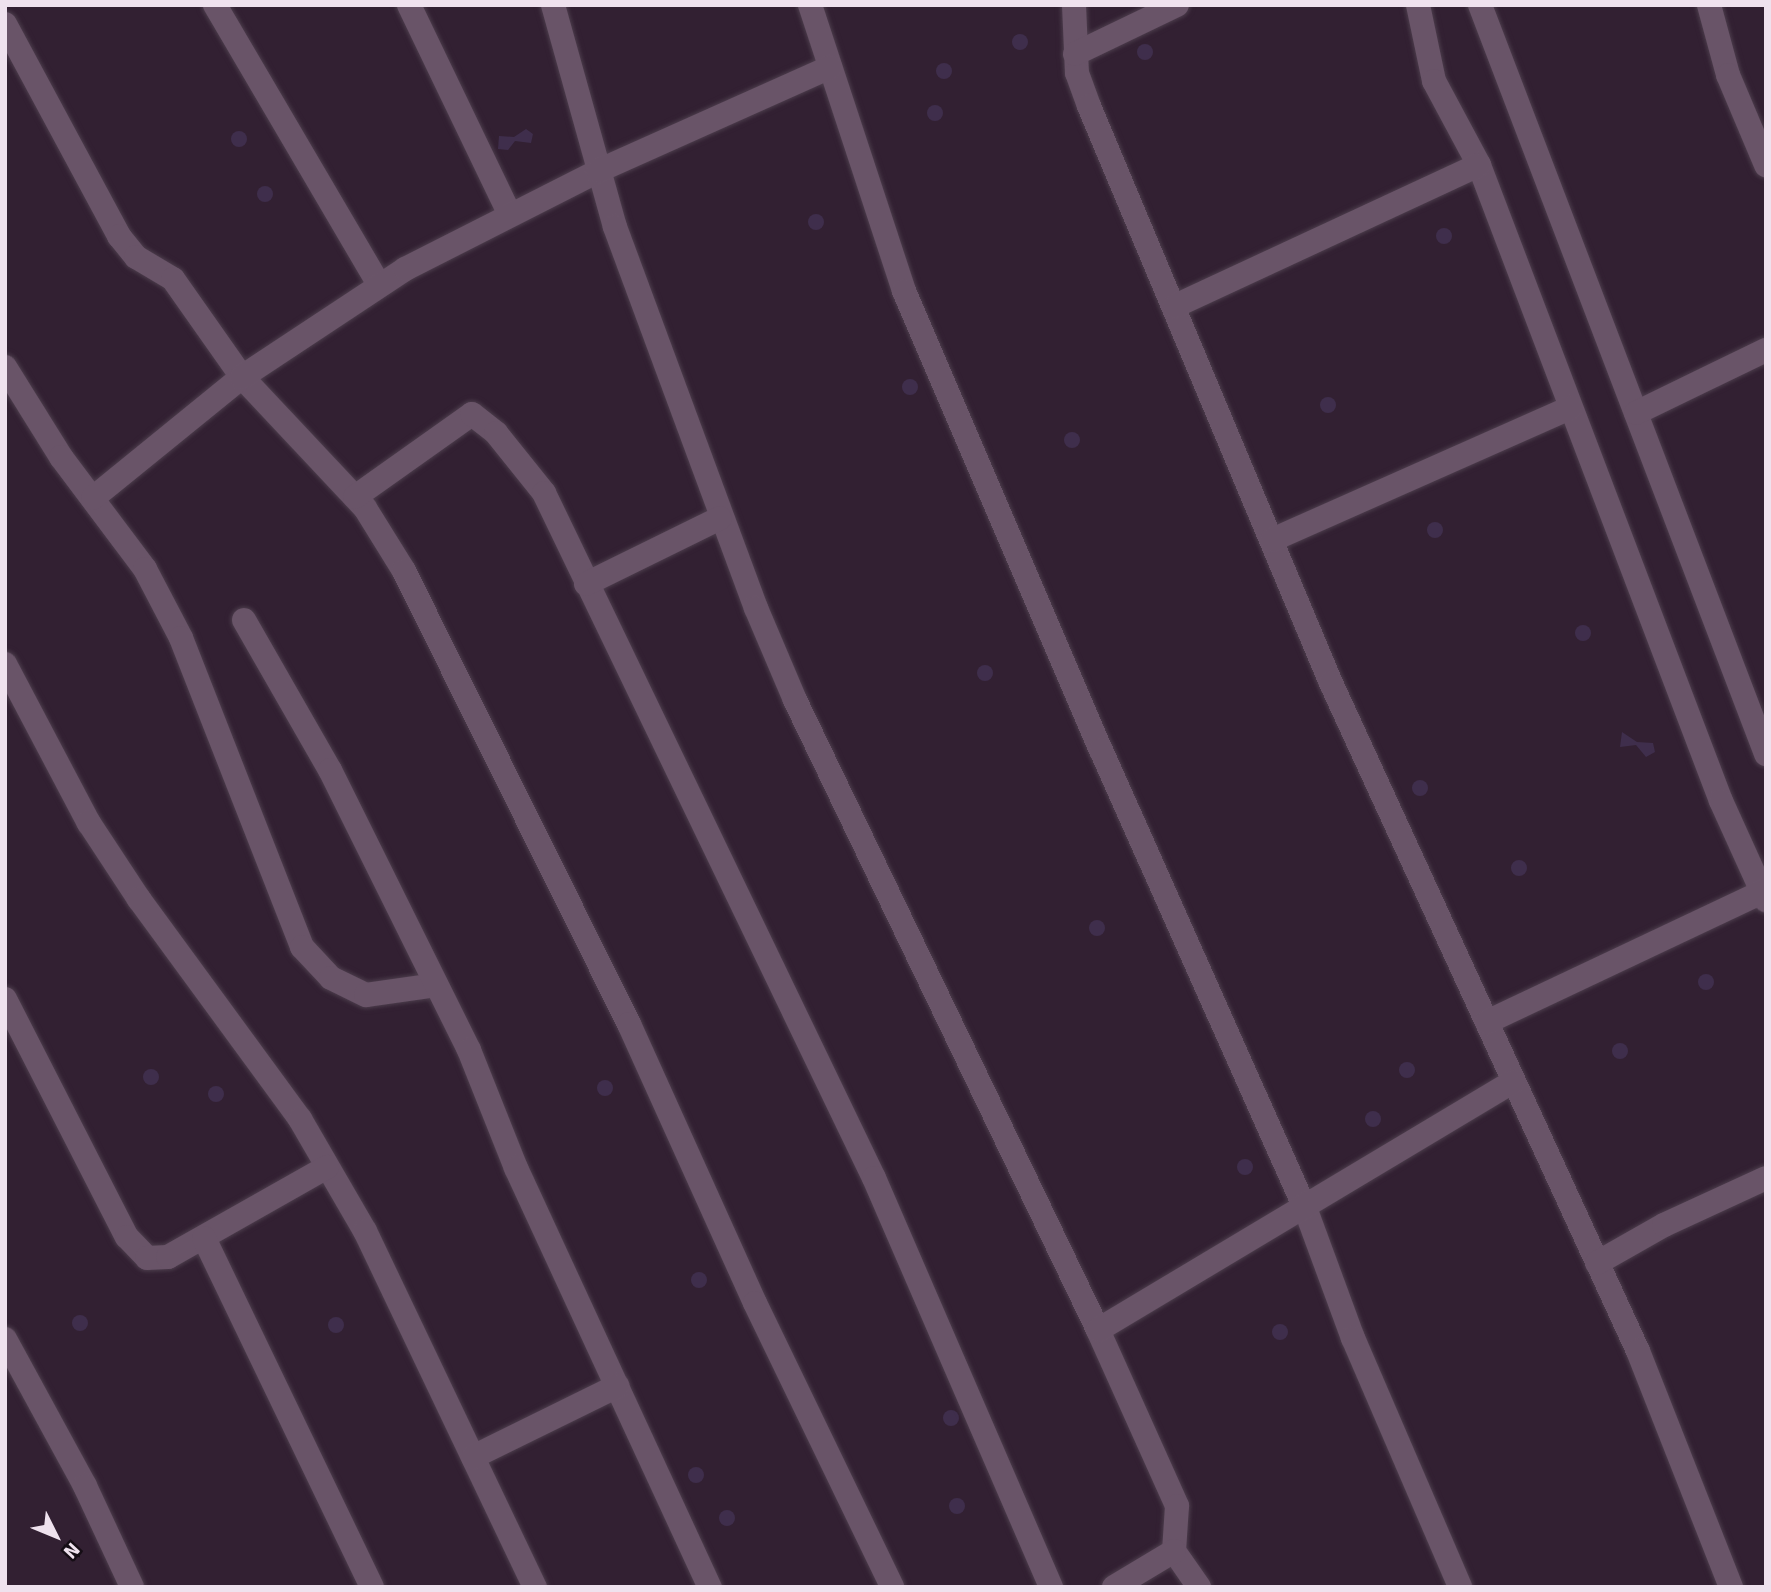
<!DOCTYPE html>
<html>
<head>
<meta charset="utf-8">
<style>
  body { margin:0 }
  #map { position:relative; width:1771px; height:1592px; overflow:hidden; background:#322032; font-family:Signika,sans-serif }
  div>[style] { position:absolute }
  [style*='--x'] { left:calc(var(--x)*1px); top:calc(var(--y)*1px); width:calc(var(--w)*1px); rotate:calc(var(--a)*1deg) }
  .building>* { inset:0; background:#3f2e4c }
  .round { border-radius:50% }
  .roads { filter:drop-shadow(0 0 2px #4c3d4c) drop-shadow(0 0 2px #4c3d4c) }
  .minor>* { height:24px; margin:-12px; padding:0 12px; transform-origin:12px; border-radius:12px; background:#695468 }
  span { translate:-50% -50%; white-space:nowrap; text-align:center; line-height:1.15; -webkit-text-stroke:7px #150d15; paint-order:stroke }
  .frame { position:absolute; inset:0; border:7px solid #efe2ee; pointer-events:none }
  .north { position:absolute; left:21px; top:1501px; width:70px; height:70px; -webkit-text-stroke:5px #150d15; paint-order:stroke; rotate:133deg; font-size:19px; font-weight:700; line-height:28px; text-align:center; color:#efe2ee }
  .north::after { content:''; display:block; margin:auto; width:24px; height:32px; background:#efe2ee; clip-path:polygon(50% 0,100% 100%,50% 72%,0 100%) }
</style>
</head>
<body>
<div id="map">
  <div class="building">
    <i class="round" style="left:1012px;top:34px;width:16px;height:16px"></i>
    <i class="round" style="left:1137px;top:44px;width:16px;height:16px"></i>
    <i class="round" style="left:936px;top:63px;width:16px;height:16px"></i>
    <i class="round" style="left:927px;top:105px;width:16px;height:16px"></i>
    <i style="clip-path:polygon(526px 129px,533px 134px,531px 143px,515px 141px,508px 150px,498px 149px,499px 136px,514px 137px)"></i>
    <i class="round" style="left:231px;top:131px;width:16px;height:16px"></i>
    <i class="round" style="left:257px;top:186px;width:16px;height:16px"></i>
    <i class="round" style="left:808px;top:214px;width:16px;height:16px"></i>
    <i class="round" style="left:1436px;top:228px;width:16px;height:16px"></i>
    <i class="round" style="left:902px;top:379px;width:16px;height:16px"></i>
    <i class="round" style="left:1320px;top:397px;width:16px;height:16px"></i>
    <i class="round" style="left:1064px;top:432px;width:16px;height:16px"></i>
    <i class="round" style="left:1427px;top:522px;width:16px;height:16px"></i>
    <i class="round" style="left:1575px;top:625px;width:16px;height:16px"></i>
    <i class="round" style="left:977px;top:665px;width:16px;height:16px"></i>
    <i style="clip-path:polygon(1622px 732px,1637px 742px,1653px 743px,1655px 752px,1646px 757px,1636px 745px,1620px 747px)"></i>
    <i class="round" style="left:1412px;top:780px;width:16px;height:16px"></i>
    <i class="round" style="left:1511px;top:860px;width:16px;height:16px"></i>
    <i class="round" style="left:1089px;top:920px;width:16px;height:16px"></i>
    <i class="round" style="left:1698px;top:974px;width:16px;height:16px"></i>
    <i class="round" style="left:1612px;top:1043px;width:16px;height:16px"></i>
    <i class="round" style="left:1399px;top:1062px;width:16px;height:16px"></i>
    <i class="round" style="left:143px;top:1069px;width:16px;height:16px"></i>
    <i class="round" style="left:597px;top:1080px;width:16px;height:16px"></i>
    <i class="round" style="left:208px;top:1086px;width:16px;height:16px"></i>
    <i class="round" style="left:1365px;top:1111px;width:16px;height:16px"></i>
    <i class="round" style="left:1237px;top:1159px;width:16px;height:16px"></i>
    <i class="round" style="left:691px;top:1272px;width:16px;height:16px"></i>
    <i class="round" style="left:72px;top:1315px;width:16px;height:16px"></i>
    <i class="round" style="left:328px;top:1317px;width:16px;height:16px"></i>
    <i class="round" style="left:1272px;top:1324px;width:16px;height:16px"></i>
    <i class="round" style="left:943px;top:1410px;width:16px;height:16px"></i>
    <i class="round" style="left:688px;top:1467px;width:16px;height:16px"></i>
    <i class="round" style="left:949px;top:1498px;width:16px;height:16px"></i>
    <i class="round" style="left:719px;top:1510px;width:16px;height:16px"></i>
  </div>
  <div class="roads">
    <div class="minor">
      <i style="--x:215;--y:5;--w:324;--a:59.6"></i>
      <i style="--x:409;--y:5;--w:233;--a:64.3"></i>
      <i style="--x:553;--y:5;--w:230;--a:74.4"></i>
      <i style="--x:615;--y:227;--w:406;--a:69.7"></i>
      <i style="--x:756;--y:608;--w:100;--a:67"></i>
      <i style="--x:795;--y:700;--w:699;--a:64.31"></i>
      <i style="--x:1098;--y:1330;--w:193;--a:65.8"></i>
      <i style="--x:1177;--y:1506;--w:45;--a:93.8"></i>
      <i style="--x:1174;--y:1551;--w:44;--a:55.2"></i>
      <i style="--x:810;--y:5;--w:301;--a:71.8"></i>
      <i style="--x:904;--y:291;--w:499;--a:66.8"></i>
      <i style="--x:1101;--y:750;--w:498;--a:66"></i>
      <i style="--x:1304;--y:1205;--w:142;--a:69.8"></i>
      <i style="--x:1353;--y:1338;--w:271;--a:66.7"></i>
      <i style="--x:1074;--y:5;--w:68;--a:87.5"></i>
      <i style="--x:1077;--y:73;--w:35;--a:70"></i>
      <i style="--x:1089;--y:106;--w:626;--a:67.25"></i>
      <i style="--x:1331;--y:683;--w:735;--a:65.32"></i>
      <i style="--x:1638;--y:1351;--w:254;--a:68.5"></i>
      <i style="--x:1418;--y:5;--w:78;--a:78.1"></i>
      <i style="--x:1434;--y:81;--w:95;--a:61.8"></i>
      <i style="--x:1479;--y:165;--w:680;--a:69.17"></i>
      <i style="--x:1721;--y:801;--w:109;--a:65.6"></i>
      <i style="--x:1480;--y:5;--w:802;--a:69.1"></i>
      <i style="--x:1709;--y:5;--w:73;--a:74.8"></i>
      <i style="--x:1728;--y:75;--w:98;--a:67.1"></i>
      <i style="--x:5;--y:24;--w:241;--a:61.7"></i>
      <i style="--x:119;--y:236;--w:27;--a:51"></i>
      <i style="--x:136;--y:257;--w:43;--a:30.7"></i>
      <i style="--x:173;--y:279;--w:120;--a:54.9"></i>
      <i style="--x:242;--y:377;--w:180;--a:46.8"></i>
      <i style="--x:365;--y:508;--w:74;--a:58.2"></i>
      <i style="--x:404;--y:571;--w:506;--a:63.59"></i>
      <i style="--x:629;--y:1024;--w:306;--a:65.7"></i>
      <i style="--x:755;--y:1303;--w:315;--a:64.2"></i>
      <i style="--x:1075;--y:54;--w:113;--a:-25.7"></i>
      <i style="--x:1175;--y:306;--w:335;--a:-24.9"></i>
      <i style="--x:5;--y:367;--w:106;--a:58.1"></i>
      <i style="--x:61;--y:457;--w:140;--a:53.1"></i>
      <i style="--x:145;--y:569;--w:78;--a:62.4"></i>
      <i style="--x:181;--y:638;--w:332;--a:68.6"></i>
      <i style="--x:302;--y:947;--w:42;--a:46.9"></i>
      <i style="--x:331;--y:978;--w:39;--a:26"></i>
      <i style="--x:366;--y:995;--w:71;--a:-8.1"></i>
      <i style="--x:1636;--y:413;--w:144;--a:-25.9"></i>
      <i style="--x:355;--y:497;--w:143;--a:-35.4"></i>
      <i style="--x:472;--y:414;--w:31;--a:38"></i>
      <i style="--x:496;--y:433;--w:77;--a:51.3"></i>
      <i style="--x:544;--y:493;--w:760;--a:64.28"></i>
      <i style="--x:874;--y:1178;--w:446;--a:66.6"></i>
      <i style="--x:93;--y:498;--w:192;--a:-39.1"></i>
      <i style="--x:242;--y:377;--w:196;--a:-33.5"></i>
      <i style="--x:405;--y:269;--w:216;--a:-26.9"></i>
      <i style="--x:598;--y:171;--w:254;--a:-24.1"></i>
      <i style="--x:1272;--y:540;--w:326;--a:-23.9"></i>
      <i style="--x:586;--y:584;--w:149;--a:-26.2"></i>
      <i style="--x:244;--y:620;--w:173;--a:60.2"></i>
      <i style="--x:330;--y:770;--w:313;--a:63.6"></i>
      <i style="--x:469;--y:1050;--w:127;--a:68.3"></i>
      <i style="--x:516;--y:1168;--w:462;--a:65.2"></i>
      <i style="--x:5;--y:664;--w:180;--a:62.2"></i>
      <i style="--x:89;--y:823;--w:91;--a:56.7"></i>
      <i style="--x:139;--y:899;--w:273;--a:53.8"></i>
      <i style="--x:300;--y:1119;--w:129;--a:59.9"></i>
      <i style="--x:365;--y:1231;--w:395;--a:64.5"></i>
      <i style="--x:5;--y:999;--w:267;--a:62.9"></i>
      <i style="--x:127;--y:1237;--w:29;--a:46"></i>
      <i style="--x:147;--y:1258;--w:21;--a:-3"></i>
      <i style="--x:168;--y:1257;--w:183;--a:-29.5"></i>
      <i style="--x:1487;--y:1022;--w:309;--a:-25.3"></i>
      <i style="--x:204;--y:1238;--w:387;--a:64.3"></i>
      <i style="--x:1597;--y:1263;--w:77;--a:-29.6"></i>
      <i style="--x:1664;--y:1225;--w:112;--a:-24.7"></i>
      <i style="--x:1098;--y:1330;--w:483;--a:-30.9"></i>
      <i style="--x:5;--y:1339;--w:167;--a:61.4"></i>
      <i style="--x:85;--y:1486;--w:111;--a:65"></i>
      <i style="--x:473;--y:1457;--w:161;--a:-26.2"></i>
      <i style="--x:1114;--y:1587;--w:70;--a:-31"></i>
    </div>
  </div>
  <div class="frame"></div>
  <div class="north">N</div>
</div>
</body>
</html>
